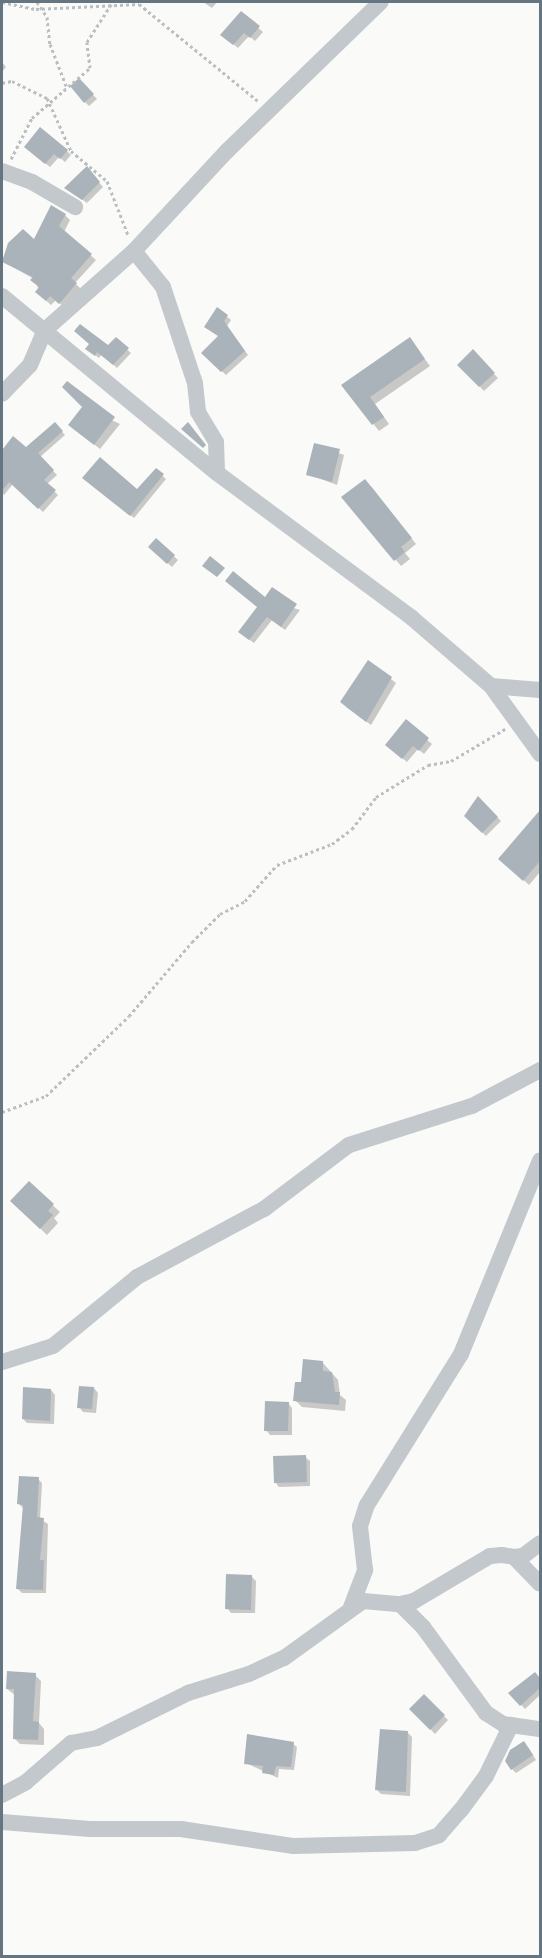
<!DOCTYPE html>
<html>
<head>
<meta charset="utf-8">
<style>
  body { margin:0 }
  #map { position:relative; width:542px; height:1958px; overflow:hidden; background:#fafaf8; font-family:"Source Sans 3",sans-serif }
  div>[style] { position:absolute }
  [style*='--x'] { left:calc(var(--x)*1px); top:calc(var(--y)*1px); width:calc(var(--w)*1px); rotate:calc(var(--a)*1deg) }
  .shadow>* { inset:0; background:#0003 }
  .building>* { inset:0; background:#aab3b9 }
  .path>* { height:3px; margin-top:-1.5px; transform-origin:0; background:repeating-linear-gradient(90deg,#bbbfc2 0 3px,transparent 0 6px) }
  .minor>* { height:16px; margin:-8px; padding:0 8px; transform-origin:8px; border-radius:8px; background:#c3c8cc }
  span { translate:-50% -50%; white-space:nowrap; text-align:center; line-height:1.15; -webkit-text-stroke:6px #fff; paint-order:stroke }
  .frame { position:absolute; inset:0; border:3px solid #657683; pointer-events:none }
</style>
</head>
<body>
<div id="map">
  <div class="shadow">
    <i style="clip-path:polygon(203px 2px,217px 2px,212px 8px)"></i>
    <i style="clip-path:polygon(241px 13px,263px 32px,255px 41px,249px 36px,238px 48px,227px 39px)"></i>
    <i style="clip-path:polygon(2px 62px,6px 67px,2px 72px)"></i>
    <i style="clip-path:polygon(83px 84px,97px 99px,89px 106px,85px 102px)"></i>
    <i style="clip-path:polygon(30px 151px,67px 151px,71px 155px,65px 162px,59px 157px,50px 167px)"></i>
    <i style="clip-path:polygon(87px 168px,103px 187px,87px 203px,66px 188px)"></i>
    <i style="clip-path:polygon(65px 215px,70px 220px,64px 232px,96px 260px,75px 283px,81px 289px,65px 308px,56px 300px,51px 305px,42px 297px,34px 279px,2px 261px,9px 243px,34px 242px)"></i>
    <i style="clip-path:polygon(218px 309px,231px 320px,227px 326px,248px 355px,226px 375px,203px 353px,219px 337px)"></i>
    <i style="clip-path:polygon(116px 339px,131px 353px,117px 368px,102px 354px,99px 358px,91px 352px,108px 347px)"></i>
    <i style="clip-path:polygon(410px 339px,430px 366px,375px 404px,389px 424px,379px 431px,343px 385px)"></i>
    <i style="clip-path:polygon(473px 352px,498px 378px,484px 391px,459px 365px)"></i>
    <i style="clip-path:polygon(84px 407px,120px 424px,100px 449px,70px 425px)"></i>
    <i style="clip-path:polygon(55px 424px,65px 435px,40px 457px,57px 475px,47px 484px,58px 495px,43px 512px,13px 484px,4px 495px,2px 493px,2px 453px,13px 438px,26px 449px)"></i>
    <i style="clip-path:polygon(315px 444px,344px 455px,337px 485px,308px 474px)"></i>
    <i style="clip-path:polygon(156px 470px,166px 479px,134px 518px,87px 481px,137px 491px)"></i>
    <i style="clip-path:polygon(371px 486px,416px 544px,405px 553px,410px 559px,401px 566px,343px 497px)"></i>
    <i style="clip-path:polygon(156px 540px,178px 560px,172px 567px,150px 547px)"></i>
    <i style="clip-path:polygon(265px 599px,300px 610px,285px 630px,272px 620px,254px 643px,244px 636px)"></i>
    <i style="clip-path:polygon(369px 662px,396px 683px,371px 725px,346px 707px)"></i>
    <i style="clip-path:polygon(406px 722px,432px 744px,424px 754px,418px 749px,407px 762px,391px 749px)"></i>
    <i style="clip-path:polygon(478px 798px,501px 821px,486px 836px,466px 816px)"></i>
    <i style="clip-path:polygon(540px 813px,540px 872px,529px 885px,500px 858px)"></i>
    <i style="clip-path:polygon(29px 1183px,60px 1212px,54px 1218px,58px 1223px,47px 1235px,12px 1201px)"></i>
    <i style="clip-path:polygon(323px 1363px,338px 1380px,340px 1395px,346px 1400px,345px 1411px,302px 1407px,295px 1400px,303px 1384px)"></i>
    <i style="clip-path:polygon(94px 1388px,98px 1393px,96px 1413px,83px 1412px,79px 1407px)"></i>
    <i style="clip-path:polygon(51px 1390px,55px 1395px,54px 1424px,27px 1423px,23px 1419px)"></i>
    <i style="clip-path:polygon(288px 1403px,292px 1408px,292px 1435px,270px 1435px,266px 1430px)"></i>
    <i style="clip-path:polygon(305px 1457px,310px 1461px,310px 1486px,279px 1487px,275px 1482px)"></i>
    <i style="clip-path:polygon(38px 1479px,42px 1483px,40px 1519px,48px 1524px,46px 1593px,22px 1593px,17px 1588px,24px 1509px,19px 1504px)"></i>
    <i style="clip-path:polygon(251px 1576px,256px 1581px,255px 1613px,231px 1613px,227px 1608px)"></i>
    <i style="clip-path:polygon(535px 1674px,540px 1680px,540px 1695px,525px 1709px,510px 1693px)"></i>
    <i style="clip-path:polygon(35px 1675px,41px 1681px,39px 1723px,44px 1729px,44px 1745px,20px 1744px,14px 1738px,15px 1695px,7px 1689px)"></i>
    <i style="clip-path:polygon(424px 1696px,448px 1720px,435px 1734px,411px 1709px)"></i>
    <i style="clip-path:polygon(408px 1733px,412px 1737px,410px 1796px,381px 1794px,376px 1789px)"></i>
    <i style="clip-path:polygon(293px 1744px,297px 1747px,294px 1770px,279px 1769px,278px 1778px,246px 1763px)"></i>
    <i style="clip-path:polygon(528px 1747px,536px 1760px,516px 1773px,512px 1769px)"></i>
  </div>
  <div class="building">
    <i style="clip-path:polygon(241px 11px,260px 26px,250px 38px,244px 33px,233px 45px,220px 35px)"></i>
    <i style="clip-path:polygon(79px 78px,94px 94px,84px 103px,70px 86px)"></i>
    <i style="clip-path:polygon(40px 127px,68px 150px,60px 159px,54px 154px,45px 164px,24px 147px)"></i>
    <i style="clip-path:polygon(87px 166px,100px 182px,82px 200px,64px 188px)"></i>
    <i style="clip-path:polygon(51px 205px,66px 214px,59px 226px,92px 254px,71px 278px,77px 283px,59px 304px,50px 296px,46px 301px,35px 292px,39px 287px,30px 280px,33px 277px,2px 262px,8px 243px,23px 229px,34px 239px)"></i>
    <i style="clip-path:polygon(217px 307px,228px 315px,224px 321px,245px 351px,221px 372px,201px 353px,218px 336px,204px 327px)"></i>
    <i style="clip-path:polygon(80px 324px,108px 345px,116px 337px,129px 348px,113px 365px,97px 352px,95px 356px,85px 349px,89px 344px,74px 331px)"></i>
    <i style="clip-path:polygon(410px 337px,425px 359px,370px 397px,384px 417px,372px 425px,341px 385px)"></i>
    <i style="clip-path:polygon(473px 349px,495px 373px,479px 387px,457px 365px)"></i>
    <i style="clip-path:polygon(67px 381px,115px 417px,94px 445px,68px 425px,82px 407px,62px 387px)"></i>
    <i style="clip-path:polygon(55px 422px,63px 431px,38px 453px,54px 470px,44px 480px,56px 490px,38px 509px,9px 482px,2px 491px,2px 450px,13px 436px,26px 447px)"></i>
    <i style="clip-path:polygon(188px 422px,206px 445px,203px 448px,181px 429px)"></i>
    <i style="clip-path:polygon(314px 443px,340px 449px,332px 482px,306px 475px)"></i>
    <i style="clip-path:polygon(100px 457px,137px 489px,156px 468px,164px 474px,130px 516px,82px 478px)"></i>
    <i style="clip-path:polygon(365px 479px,412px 538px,401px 547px,405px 552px,394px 561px,341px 497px)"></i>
    <i style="clip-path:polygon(156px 538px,175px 555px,167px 564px,148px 547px)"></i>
    <i style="clip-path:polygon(210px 556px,225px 568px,217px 577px,202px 566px)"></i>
    <i style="clip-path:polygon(233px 571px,265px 597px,272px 587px,297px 604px,281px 627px,267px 617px,249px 640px,238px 632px,257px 607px,225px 581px)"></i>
    <i style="clip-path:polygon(368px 660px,392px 677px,366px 722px,340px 702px)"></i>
    <i style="clip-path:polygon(406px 719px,429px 738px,419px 751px,413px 746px,402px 759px,385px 745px)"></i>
    <i style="clip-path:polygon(478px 796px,498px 817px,482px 833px,464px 816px)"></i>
    <i style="clip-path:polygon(540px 810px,540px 861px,523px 881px,498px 859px)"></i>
    <i style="clip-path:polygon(29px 1181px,54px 1204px,48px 1211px,53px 1215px,40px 1229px,10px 1201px)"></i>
    <i style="clip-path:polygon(303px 1359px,323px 1361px,323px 1371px,332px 1372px,335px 1392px,340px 1392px,339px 1405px,293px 1401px,295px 1382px,301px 1382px)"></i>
    <i style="clip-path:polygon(79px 1386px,94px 1387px,92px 1409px,77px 1408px)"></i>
    <i style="clip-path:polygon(23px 1387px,51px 1389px,50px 1421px,22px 1419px)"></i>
    <i style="clip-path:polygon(265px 1401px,289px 1402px,288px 1431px,264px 1431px)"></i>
    <i style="clip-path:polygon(306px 1455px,307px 1482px,274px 1483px,273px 1456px)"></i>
    <i style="clip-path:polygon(19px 1476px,39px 1477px,37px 1517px,44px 1518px,40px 1560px,44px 1560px,43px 1590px,16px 1589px,23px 1505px,17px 1504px)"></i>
    <i style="clip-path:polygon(226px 1574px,252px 1575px,251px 1610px,225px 1609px)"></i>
    <i style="clip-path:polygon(7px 1671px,36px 1673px,33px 1721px,39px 1722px,38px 1740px,13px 1739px,14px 1689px,6px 1689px)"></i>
    <i style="clip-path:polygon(535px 1672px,540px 1678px,540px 1688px,520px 1706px,508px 1693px)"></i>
    <i style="clip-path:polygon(424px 1694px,445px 1715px,430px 1730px,409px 1709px)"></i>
    <i style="clip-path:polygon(380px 1729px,408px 1731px,406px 1792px,375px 1790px)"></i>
    <i style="clip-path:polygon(247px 1734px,294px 1742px,291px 1767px,276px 1766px,274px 1775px,262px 1773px,263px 1766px,244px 1764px)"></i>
    <i style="clip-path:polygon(524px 1741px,533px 1755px,511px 1770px,505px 1761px,510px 1750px)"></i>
  </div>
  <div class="path">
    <i style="--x:2;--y:2;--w:35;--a:12"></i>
    <i style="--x:36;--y:9;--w:103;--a:-2.8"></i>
    <i style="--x:139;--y:4;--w:154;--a:39.2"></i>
    <i style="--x:37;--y:2;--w:18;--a:56"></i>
    <i style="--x:47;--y:17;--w:27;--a:84"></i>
    <i style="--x:50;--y:44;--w:47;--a:68.9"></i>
    <i style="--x:2;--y:83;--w:10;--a:-11"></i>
    <i style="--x:12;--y:81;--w:39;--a:26"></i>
    <i style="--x:47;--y:98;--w:58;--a:65.6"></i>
    <i style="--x:71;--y:151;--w:47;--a:39.8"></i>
    <i style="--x:107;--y:181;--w:58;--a:68.7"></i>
    <i style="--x:11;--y:159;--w:46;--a:-62.9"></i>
    <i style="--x:32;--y:118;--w:77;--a:-40.8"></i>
    <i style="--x:90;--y:68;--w:26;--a:-97"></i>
    <i style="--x:87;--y:42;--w:46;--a:-57.3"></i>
    <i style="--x:2;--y:1112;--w:47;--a:-20"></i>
    <i style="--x:46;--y:1096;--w:115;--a:-43.9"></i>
    <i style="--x:129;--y:1016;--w:97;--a:-49.6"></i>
    <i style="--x:192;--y:942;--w:40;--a:-45"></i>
    <i style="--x:220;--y:914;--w:28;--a:-27"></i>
    <i style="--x:245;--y:901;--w:48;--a:-48.4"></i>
    <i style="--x:277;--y:865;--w:59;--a:-20.9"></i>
    <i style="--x:332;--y:844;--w:25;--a:-37"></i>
    <i style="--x:352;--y:829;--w:40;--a:-53"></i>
    <i style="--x:376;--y:797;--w:61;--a:-31.6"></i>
    <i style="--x:428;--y:765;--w:23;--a:-10"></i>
    <i style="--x:451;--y:761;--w:63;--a:-30.7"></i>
  </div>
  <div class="minor">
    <i style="--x:2;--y:171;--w:32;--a:20"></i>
    <i style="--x:32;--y:182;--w:50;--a:30.2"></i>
    <i style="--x:134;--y:251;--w:46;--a:51.1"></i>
    <i style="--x:163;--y:287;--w:101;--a:71.6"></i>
    <i style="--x:195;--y:383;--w:29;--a:84"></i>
    <i style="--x:198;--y:412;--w:35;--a:59"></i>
    <i style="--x:216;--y:442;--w:31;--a:88"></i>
    <i style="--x:2;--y:296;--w:278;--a:39.5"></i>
    <i style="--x:217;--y:473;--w:243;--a:36.6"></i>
    <i style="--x:412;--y:618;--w:104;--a:40.7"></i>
    <i style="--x:491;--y:686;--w:84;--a:54.2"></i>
    <i style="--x:2;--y:394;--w:40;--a:-46"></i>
    <i style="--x:30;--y:365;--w:38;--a:-67"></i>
    <i style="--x:45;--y:330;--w:119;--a:-41.6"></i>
    <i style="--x:134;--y:251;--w:137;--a:-47.1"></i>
    <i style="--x:227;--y:151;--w:214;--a:-44.1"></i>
    <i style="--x:491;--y:686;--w:49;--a:4.7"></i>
    <i style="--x:2;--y:1362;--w:53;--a:-17.4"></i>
    <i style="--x:53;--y:1346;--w:109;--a:-39.4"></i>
    <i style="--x:137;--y:1277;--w:144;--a:-28.2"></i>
    <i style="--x:264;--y:1209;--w:106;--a:-37"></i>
    <i style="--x:349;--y:1145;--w:129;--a:-17.6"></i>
    <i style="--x:472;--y:1106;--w:77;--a:-27.9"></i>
    <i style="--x:514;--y:1557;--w:9;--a:-6"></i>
    <i style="--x:523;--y:1556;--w:21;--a:-37"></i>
    <i style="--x:400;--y:1604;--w:33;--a:45"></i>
    <i style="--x:423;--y:1627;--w:107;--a:53.8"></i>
    <i style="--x:486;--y:1713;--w:20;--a:33"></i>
    <i style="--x:503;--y:1724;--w:37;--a:8"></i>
    <i style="--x:351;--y:1607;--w:40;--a:-69"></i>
    <i style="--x:365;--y:1570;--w:44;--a:-96.5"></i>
    <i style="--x:360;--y:1526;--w:22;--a:-72"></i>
    <i style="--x:367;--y:1505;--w:178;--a:-58.1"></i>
    <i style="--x:461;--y:1354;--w:209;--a:-67.8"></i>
    <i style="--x:2;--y:1795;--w:27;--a:-28"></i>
    <i style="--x:26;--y:1782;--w:60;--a:-40.9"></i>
    <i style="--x:71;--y:1743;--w:26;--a:-11"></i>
    <i style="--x:97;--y:1738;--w:102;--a:-26.3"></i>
    <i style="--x:188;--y:1693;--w:64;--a:-17.3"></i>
    <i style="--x:249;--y:1674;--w:38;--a:-25"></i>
    <i style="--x:284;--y:1658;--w:97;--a:-35.8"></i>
    <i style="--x:363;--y:1601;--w:37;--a:5"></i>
    <i style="--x:400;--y:1604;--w:14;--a:-12"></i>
    <i style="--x:414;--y:1601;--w:88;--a:-30.6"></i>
    <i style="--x:490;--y:1556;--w:12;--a:-5"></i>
    <i style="--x:502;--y:1555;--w:12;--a:9"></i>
    <i style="--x:514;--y:1557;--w:37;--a:46"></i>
    <i style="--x:2;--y:1822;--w:88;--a:4.5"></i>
    <i style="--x:90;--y:1829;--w:91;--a:0"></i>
    <i style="--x:181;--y:1829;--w:114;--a:8.6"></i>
    <i style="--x:294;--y:1846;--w:121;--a:-1.4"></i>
    <i style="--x:415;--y:1843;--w:25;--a:-18"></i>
    <i style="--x:439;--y:1835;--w:33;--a:-49"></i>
    <i style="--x:461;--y:1810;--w:42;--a:-53.7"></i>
    <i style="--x:486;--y:1776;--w:57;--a:-63.9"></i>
  </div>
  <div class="frame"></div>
</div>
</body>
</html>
